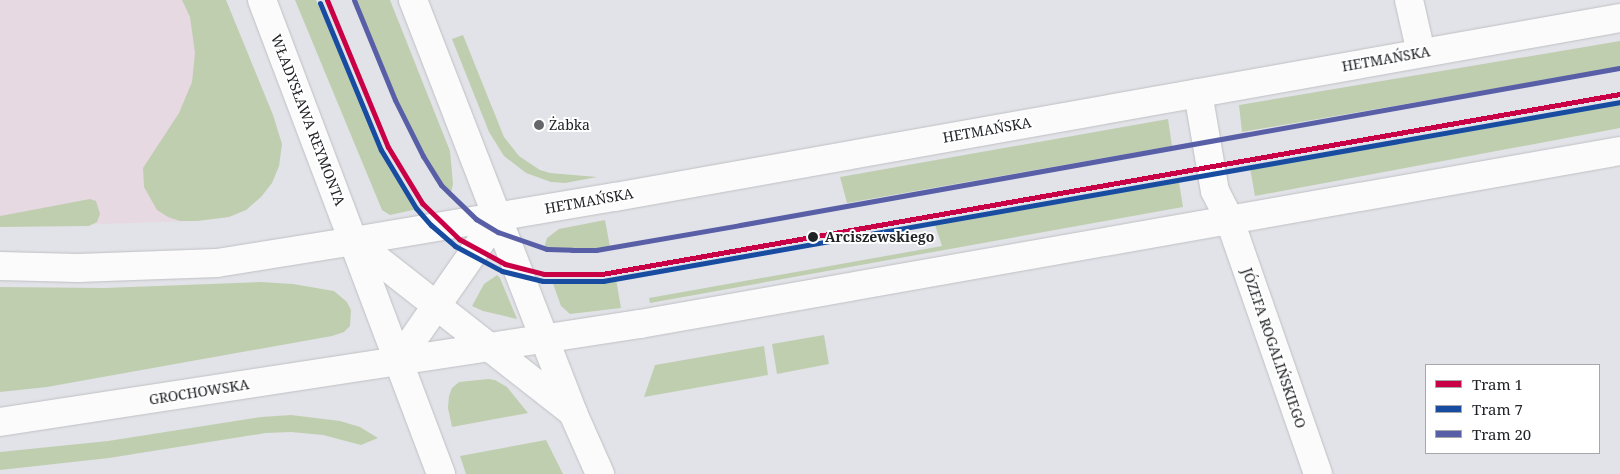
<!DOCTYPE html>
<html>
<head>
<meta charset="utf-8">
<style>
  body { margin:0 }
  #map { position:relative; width:1620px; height:474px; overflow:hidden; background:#e2e3e8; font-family:"Noto Serif",serif }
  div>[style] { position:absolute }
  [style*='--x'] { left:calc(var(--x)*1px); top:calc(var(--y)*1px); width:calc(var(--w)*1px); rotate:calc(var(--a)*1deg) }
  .commercial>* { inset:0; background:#e6d9e1 }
  .green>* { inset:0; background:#c0ceb0 }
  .roads { filter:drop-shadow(0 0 1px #bfc0c3) drop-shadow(0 0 1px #bfc0c3) }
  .minor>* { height:28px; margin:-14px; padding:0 14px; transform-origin:14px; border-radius:14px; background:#fbfbfc }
  .tertiary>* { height:28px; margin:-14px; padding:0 14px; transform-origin:14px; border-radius:14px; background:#fbfbfc }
  .secondary>* { height:28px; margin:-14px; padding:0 14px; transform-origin:14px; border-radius:14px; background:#fbfbfc }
  .tram-1>* { height:5px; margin:-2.5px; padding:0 2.5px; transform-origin:2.5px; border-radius:2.5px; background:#ca0047 }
  .tram-2>* { height:5px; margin:-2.5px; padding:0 2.5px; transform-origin:2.5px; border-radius:2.5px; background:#174ca1 }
  .tram-3>* { height:5px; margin:-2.5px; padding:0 2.5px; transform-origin:2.5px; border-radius:2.5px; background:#595fa7 }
  .dots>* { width:14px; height:14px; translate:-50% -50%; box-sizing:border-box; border:2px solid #fff; border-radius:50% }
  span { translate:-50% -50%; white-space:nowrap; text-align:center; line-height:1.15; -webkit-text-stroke:4px #fff; paint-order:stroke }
  .street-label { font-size:14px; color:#212326 }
  .poi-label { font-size:14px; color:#212326 }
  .left { translate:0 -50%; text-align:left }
  .stop-label { font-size:14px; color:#212326; font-weight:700 }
  .legend { position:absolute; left:1425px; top:364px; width:175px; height:90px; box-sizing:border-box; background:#fff; border:1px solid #a6a7a8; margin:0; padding:6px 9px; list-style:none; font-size:15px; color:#212326 }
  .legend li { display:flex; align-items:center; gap:10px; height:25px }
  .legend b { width:25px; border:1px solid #a6a7a8 }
</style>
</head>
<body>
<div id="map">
  <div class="commercial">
    <i style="clip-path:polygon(0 0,226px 0,273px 115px,282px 144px,279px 166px,272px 183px,261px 197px,246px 210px,229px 217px,197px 221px,0 227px)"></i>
  </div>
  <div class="green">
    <i style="clip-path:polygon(182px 0,226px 0,273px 115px,282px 144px,279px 166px,272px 183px,261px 197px,246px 210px,229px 217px,197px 221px,180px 221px,168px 217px,157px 210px,144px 187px,143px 168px,179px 113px,192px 82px,195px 53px,190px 17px)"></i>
    <i style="clip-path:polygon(295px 0,316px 0,389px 168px,417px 209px,390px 215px,382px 210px)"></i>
    <i style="clip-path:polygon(356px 0,390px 0,450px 151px,453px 184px,450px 198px,435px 180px,412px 139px)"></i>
    <i style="clip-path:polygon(463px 35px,504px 137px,519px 156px,540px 170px,550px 173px,597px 177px,565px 183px,551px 182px,526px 173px,504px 156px,489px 132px,452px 39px)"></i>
    <i style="clip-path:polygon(1620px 41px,1620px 67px,1242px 132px,1239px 105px)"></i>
    <i style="clip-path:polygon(1620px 101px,1620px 128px,1255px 196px,1250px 168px)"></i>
    <i style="clip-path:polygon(1168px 119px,1172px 146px,847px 203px,840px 177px)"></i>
    <i style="clip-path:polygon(1179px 182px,1183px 207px,650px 303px,649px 298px,942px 246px,935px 225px)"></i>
    <i style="clip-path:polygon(90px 199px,96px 201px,100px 214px,97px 222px,89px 226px,0 227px,0 216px)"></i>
    <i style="clip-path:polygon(605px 220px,610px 247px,575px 250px,544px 248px,547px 238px,559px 229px)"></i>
    <i style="clip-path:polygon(497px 275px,500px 278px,517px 319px,483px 311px,472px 306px,484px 284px)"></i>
    <i style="clip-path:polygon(616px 279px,621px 308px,570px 314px,561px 306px,552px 281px,585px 283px)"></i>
    <i style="clip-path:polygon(261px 282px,293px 284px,334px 291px,347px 302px,351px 310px,350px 326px,344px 332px,332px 336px,47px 387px,0 392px,0 287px,104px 288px)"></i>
    <i style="clip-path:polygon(824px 335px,829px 364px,777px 374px,772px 344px)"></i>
    <i style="clip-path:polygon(764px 346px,768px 375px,644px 397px,655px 365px)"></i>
    <i style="clip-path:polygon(488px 379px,495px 380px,507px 387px,528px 413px,452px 427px,448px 408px,449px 396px,452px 388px,459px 382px)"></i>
    <i style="clip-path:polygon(291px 415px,340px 421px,360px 427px,378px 438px,361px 445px,323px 435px,291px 432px,266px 433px,109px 458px,0 470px,0 452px,108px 441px,261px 417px)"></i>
    <i style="clip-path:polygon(546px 440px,563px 474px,466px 474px,460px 456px)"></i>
  </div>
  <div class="roads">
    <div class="minor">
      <i style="--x:1409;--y:0;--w:54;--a:77.2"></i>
      <i style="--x:1230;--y:221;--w:268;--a:70.8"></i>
    </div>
    <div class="tertiary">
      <i style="--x:0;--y:266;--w:78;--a:1.5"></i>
      <i style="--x:78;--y:268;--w:139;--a:-2.1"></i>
      <i style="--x:217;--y:263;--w:139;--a:-9.1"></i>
      <i style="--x:0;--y:422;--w:403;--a:-8.7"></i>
    </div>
    <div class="secondary">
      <i style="--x:262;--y:0;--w:507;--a:69.31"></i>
      <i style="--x:413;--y:0;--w:443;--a:68.8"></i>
      <i style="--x:573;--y:413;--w:67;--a:66.1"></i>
      <i style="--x:1198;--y:93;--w:99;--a:80.2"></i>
      <i style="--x:1215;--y:191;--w:34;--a:63"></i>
      <i style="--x:354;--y:241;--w:265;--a:-9.6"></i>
      <i style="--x:615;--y:197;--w:1021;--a:-10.1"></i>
      <i style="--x:354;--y:241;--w:278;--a:38.1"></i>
      <i style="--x:398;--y:361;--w:245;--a:-8.7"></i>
      <i style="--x:640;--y:324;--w:995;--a:-10.01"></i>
      <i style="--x:398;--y:361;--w:175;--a:-55.2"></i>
    </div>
  </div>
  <div class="tram-1">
    <i style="--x:327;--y:0;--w:159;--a:67.5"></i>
    <i style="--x:388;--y:147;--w:66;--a:58.7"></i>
    <i style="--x:422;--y:203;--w:52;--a:44.2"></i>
    <i style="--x:459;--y:239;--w:52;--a:28.5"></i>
    <i style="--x:505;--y:264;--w:40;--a:14.4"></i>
    <i style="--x:544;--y:274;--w:58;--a:0"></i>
    <i style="--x:602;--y:274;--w:1034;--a:-10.03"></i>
  </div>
  <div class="tram-2">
    <i style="--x:320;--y:3;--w:159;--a:67.5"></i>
    <i style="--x:381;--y:150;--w:68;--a:58.9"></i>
    <i style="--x:416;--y:208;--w:23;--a:49"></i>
    <i style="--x:431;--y:225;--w:32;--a:41"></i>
    <i style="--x:455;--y:246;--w:53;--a:28"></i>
    <i style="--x:502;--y:271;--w:42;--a:13.7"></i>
    <i style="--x:543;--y:281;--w:60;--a:0"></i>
    <i style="--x:603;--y:281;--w:1033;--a:-9.98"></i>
  </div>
  <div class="tram-3">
    <i style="--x:354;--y:0;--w:108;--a:67.7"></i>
    <i style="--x:395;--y:100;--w:63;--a:63.4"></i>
    <i style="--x:423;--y:156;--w:34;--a:58"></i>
    <i style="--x:441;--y:185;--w:49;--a:44.2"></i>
    <i style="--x:476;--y:219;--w:26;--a:31"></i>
    <i style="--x:498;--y:232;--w:52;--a:19.1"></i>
    <i style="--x:547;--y:249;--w:25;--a:2"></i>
    <i style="--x:572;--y:250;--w:24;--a:0"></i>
    <i style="--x:596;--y:250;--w:146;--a:-9.8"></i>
    <i style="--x:740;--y:225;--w:893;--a:-10.13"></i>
  </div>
  <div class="dots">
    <i style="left:539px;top:125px;background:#65666a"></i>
    <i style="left:813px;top:237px;background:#212326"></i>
  </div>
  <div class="street-label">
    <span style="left:1386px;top:59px;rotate:-10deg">HETMAŃSKA</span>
    <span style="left:308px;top:120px;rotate:69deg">WŁADYSŁAWA REYMONTA</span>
    <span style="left:987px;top:130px;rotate:-10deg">HETMAŃSKA</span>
    <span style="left:589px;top:201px;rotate:-10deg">HETMAŃSKA</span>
    <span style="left:1274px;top:348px;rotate:71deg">JÓZEFA ROGALIŃSKIEGO</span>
    <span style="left:199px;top:392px;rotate:-9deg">GROCHOWSKA</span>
  </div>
  <div class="poi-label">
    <span class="left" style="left:549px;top:125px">Żabka</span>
  </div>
  <div class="stop-label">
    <span class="left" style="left:825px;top:237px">Arciszewskiego</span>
  </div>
  <ul class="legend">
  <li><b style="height:6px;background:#ca0047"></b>Tram 1</li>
  <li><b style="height:6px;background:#174ca1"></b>Tram 7</li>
  <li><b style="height:6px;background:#595fa7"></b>Tram 20</li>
  </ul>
</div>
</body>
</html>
